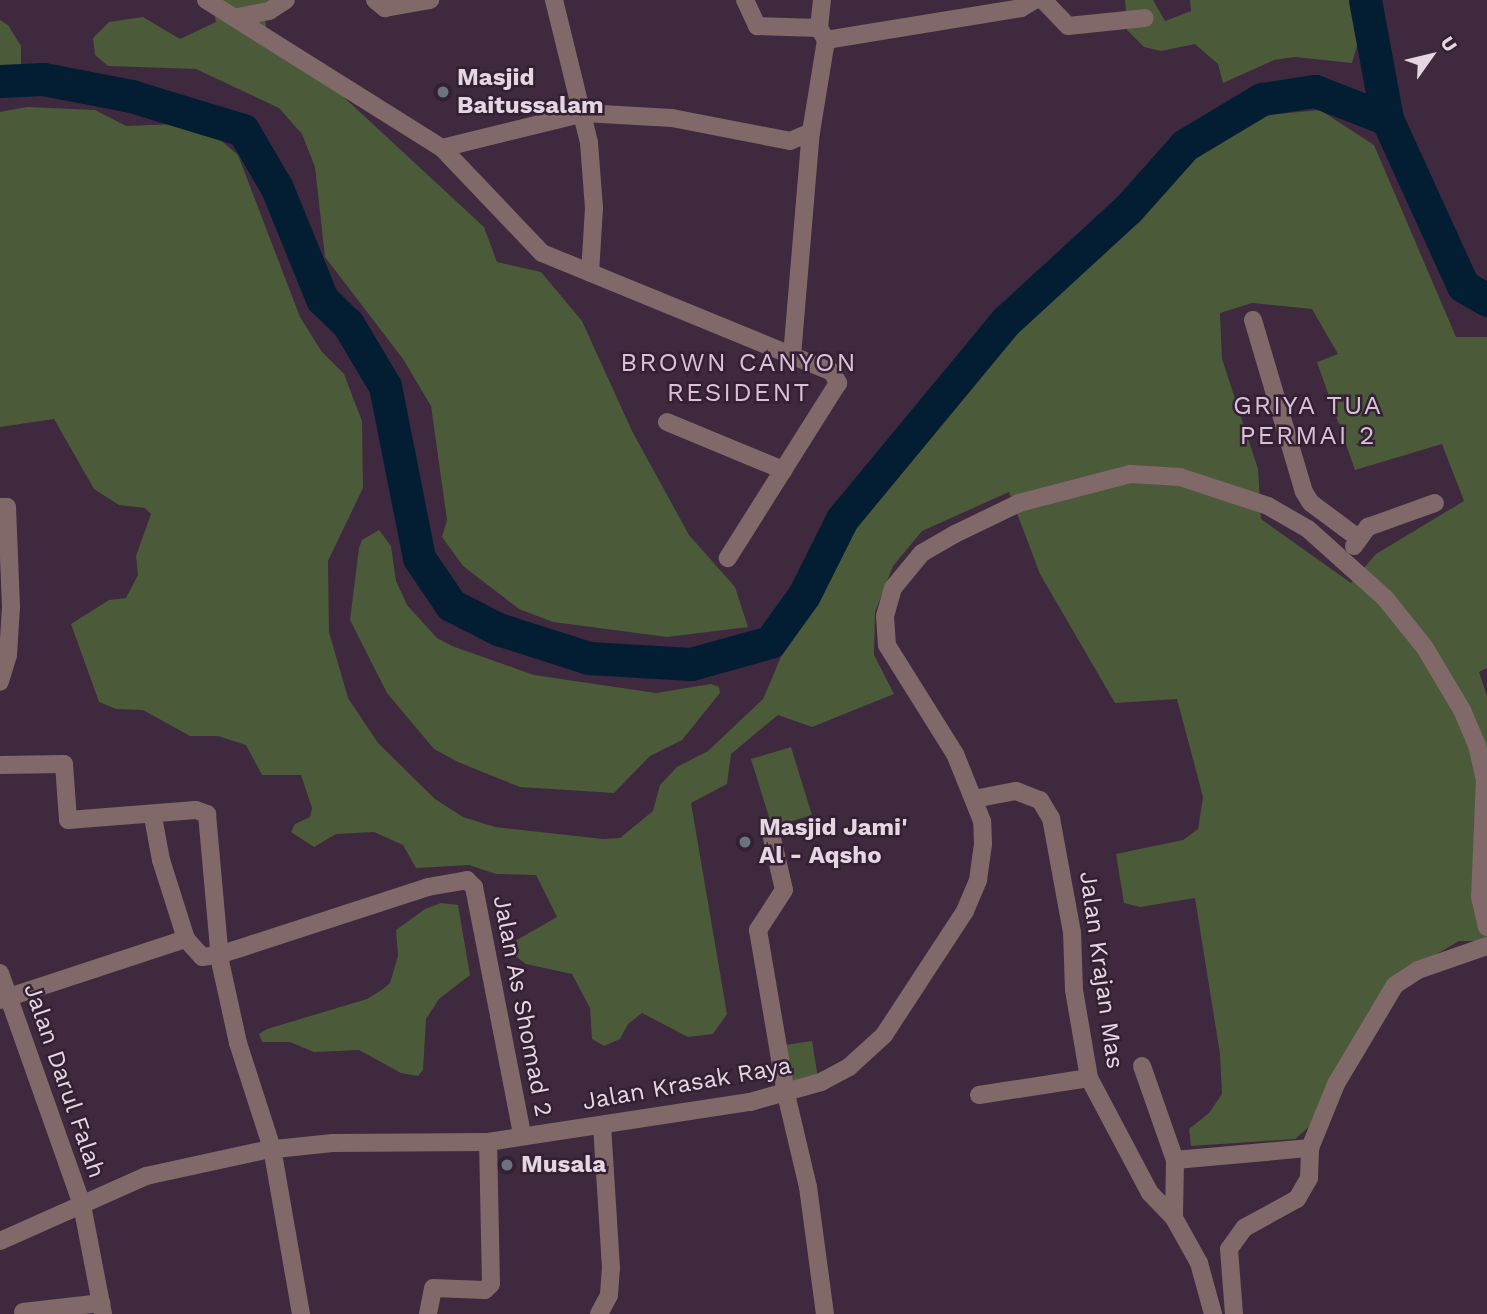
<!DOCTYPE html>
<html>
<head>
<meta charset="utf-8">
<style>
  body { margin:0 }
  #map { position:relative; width:1487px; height:1314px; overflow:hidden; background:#3e293e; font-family:"Work Sans",sans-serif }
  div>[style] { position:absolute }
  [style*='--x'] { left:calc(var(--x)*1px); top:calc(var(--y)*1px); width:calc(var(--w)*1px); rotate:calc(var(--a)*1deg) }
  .green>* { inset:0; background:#4b5a39 }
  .river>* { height:33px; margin:-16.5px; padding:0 16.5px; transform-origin:16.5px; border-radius:16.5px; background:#031e32 }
  .minor>* { height:18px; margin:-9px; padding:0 9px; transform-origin:9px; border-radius:9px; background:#806968 }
  .dots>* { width:19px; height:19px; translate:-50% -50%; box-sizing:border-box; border:4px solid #342033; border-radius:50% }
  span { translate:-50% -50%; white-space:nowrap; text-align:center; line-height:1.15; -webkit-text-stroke:5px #342033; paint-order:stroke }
  .poi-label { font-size:24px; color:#e4d6e3; font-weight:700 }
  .left { translate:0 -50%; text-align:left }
  .street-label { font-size:24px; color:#e4d6e3 }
  .neighbourhood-label { font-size:26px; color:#dbc0d9; letter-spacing:2px }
  .north { position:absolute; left:1396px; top:21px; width:70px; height:70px; -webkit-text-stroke:5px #342033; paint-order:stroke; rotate:56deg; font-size:19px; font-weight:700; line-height:28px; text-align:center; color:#e4d6e3 }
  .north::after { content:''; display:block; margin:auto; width:24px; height:32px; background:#e4d6e3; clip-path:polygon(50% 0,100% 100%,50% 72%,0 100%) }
</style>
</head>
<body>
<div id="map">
  <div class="green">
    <i style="clip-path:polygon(212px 0,270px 0,263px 4px,269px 48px,322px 77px,484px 227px,497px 262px,541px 272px,582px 321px,632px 431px,689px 535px,735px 587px,748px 627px,667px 637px,553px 622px,519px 609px,463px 566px,442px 537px,447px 520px,431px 406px,403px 359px,325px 257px,315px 167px,302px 134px,279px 108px,196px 69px,108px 66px,95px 55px,93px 38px,109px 22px,143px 17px,180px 39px,216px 22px)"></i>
    <i style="clip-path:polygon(1125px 0,1153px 0,1165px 21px,1191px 11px,1190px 0,1350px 0,1358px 42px,1352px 63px,1295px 57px,1274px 60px,1223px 83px,1218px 64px,1195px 44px,1161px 51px,1144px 47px,1127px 30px)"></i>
    <i style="clip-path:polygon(0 20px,8px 25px,21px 46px,21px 67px,0 69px)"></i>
    <i style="clip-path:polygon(evenodd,27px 107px,95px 110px,126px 126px,178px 124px,211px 132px,238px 155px,300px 317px,322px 352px,344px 374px,362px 421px,363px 488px,328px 561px,329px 632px,348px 698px,378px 743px,435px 799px,463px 817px,495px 827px,603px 839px,620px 838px,653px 811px,660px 785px,677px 767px,708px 751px,763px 699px,781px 657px,818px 604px,856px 529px,1018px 333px,1140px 221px,1196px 158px,1268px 115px,1320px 110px,1374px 145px,1456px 337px,1487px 337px,1487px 668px,1479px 672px,1487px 696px,1487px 941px,1459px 941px,1387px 983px,1324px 1090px,1310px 1126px,1295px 1139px,1191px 1146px,1189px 1129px,1209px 1113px,1222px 1094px,1220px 1054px,1195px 898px,1140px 907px,1124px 903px,1116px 854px,1183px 840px,1198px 829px,1203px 797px,1177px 699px,1115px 703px,1040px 574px,1009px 492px,922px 531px,893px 566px,875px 612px,874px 655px,894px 694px,812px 727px,778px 715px,731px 754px,727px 784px,691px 803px,727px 1014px,713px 1034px,688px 1037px,642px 1013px,628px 1024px,620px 1039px,604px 1046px,592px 1039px,590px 1008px,572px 974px,526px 964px,510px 952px,515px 941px,557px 917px,536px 875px,496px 874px,469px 865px,416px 868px,403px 845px,374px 832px,336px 834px,314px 847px,291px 832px,295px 824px,310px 817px,312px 808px,301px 775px,262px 775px,246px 745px,218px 736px,190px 736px,143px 710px,116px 709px,99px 702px,71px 624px,109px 600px,126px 598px,138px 575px,136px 556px,151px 514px,145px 508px,119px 505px,94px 489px,54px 419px,0 427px,0 112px,27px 107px,1252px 303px,1312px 309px,1338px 354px,1317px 362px,1355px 470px,1442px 444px,1464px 501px,1376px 554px,1351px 583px,1261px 519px,1258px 469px,1222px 359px,1220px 313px,1252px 303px)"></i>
    <i style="clip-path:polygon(379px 530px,391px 546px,396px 581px,407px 605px,437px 638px,452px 646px,534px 675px,656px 693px,711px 684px,719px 687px,720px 693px,682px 740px,650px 756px,614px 793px,520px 787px,458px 762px,434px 749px,387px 693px,350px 620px,359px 548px,362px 540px)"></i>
    <i style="clip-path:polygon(791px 747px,812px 815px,772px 827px,751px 759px)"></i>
    <i style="clip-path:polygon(441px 903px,458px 905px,470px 975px,439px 999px,426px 1019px,423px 1070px,418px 1076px,401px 1073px,359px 1050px,314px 1052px,290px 1042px,262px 1042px,259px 1034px,267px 1029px,367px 999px,383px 989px,390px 983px,398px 956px,396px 930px,425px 909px)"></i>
    <i style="clip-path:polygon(812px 1041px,818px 1078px,791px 1083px,785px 1045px)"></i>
  </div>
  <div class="river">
    <i style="--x:1365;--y:0;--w:121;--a:79.5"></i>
    <i style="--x:0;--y:81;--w:43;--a:-2.7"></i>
    <i style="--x:43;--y:79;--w:90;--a:10.9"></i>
    <i style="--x:131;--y:96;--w:117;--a:16.9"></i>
    <i style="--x:243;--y:130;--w:67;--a:59.6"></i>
    <i style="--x:277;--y:188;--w:120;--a:67.9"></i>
    <i style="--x:322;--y:299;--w:36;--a:44"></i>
    <i style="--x:348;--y:324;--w:72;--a:59.2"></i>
    <i style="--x:385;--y:386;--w:175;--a:78.8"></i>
    <i style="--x:419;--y:558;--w:57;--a:55.8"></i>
    <i style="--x:451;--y:605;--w:53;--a:27.1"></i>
    <i style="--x:498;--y:629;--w:96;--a:17.7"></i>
    <i style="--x:589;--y:658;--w:102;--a:3.4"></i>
    <i style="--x:691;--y:664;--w:82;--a:-15.6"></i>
    <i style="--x:770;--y:642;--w:58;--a:-54.1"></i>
    <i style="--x:804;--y:595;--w:85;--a:-63.4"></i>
    <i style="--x:842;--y:519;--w:257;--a:-50.4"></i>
    <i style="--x:1006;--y:321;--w:166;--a:-42.6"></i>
    <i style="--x:1128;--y:209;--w:86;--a:-48.3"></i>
    <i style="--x:1185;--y:145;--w:90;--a:-30.9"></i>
    <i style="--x:1262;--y:99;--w:54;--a:-8.6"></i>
    <i style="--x:1315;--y:91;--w:77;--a:21.3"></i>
    <i style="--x:1387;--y:119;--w:183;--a:65.5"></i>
    <i style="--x:1463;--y:286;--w:28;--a:30"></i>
  </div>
  <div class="minor">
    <i style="--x:206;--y:0;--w:279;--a:32.1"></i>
    <i style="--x:442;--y:148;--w:145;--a:46.4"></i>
    <i style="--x:542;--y:253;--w:313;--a:22.3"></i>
    <i style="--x:832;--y:372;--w:13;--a:61"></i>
    <i style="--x:838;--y:383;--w:207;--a:122.2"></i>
    <i style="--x:375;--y:0;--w:13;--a:39"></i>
    <i style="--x:385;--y:8;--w:46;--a:-10.1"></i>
    <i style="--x:554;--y:0;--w:147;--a:76.2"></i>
    <i style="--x:589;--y:143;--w:65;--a:85.6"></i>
    <i style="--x:594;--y:208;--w:65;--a:93.5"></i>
    <i style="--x:745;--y:0;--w:29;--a:65"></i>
    <i style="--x:757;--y:26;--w:62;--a:1.8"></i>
    <i style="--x:819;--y:28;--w:14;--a:60"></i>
    <i style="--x:1043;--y:0;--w:36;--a:46"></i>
    <i style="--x:1068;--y:26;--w:77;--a:-5.9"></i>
    <i style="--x:238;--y:17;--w:32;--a:-11"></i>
    <i style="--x:269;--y:11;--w:20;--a:-33"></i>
    <i style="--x:819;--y:28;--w:28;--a:-84"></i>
    <i style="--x:442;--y:148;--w:146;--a:-13.8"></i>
    <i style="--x:584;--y:113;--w:88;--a:3.3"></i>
    <i style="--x:672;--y:118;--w:120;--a:11"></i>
    <i style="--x:790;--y:141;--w:23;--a:-23"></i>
    <i style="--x:811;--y:132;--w:93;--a:-80.7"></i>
    <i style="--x:826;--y:40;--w:198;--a:-9.3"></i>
    <i style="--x:1021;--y:8;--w:16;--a:-30"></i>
    <i style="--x:1253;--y:320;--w:179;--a:73.5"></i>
    <i style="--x:1304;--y:492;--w:13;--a:58"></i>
    <i style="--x:1311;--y:503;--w:57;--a:36.5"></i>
    <i style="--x:792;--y:356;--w:225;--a:-85.2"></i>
    <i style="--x:667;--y:422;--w:126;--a:22.5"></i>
    <i style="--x:0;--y:507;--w:7;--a:0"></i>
    <i style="--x:7;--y:507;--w:100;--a:87.7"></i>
    <i style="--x:11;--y:607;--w:48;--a:93.6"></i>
    <i style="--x:8;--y:655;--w:28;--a:107"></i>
    <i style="--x:1354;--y:546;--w:24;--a:-54"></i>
    <i style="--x:1368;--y:527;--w:71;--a:-19.7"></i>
    <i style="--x:0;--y:765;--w:64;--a:-0.9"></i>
    <i style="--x:64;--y:764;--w:56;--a:85.9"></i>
    <i style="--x:68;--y:820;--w:128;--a:-4.5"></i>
    <i style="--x:196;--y:810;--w:12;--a:20"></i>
    <i style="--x:207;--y:814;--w:148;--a:84.9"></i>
    <i style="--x:220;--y:961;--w:84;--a:77.6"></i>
    <i style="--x:238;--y:1043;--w:110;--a:72.1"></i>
    <i style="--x:272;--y:1148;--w:169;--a:80.1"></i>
    <i style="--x:974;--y:799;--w:43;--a:-10.8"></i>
    <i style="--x:1016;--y:791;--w:26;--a:21"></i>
    <i style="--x:1040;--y:800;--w:21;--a:59"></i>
    <i style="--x:1051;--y:818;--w:116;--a:79.6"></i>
    <i style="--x:1072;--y:932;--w:58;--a:88"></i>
    <i style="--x:1074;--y:990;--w:89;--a:80.3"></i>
    <i style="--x:1089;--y:1078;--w:130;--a:62.1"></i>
    <i style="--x:1150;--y:1193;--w:35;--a:46"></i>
    <i style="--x:1174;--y:1218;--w:51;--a:60.9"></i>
    <i style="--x:1199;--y:1263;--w:53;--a:74.6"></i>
    <i style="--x:153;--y:817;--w:44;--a:79.5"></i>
    <i style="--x:161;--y:860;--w:83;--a:72.4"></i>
    <i style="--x:772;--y:838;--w:53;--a:77"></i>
    <i style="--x:784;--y:890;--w:48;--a:123"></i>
    <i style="--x:758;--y:930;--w:166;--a:80.3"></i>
    <i style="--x:786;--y:1094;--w:96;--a:76.7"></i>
    <i style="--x:808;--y:1187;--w:128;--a:82.4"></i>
    <i style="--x:0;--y:973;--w:246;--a:70.5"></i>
    <i style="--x:82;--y:1205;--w:111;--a:79.1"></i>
    <i style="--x:0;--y:1000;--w:196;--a:-18.2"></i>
    <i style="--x:186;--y:939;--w:24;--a:48"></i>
    <i style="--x:202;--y:957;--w:17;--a:-7"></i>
    <i style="--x:219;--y:955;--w:220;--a:-18"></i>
    <i style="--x:428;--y:887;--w:40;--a:-10"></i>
    <i style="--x:467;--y:880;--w:10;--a:45"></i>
    <i style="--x:474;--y:887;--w:252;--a:79"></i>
    <i style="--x:1142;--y:1066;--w:100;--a:70.7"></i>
    <i style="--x:1175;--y:1160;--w:58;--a:91"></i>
    <i style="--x:979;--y:1095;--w:111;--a:-8.8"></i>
    <i style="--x:1175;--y:1160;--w:136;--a:-5.1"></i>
    <i style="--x:0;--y:1241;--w:160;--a:-24"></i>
    <i style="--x:146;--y:1176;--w:122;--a:-12.3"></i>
    <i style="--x:265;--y:1150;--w:68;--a:-5.9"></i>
    <i style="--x:333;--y:1143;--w:155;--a:-0.4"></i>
    <i style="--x:488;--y:1142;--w:265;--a:-8.7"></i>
    <i style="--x:750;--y:1102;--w:74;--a:-15.7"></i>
    <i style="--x:821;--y:1082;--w:32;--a:-28"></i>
    <i style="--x:849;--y:1067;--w:47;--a:-42.4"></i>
    <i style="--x:884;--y:1035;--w:148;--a:-56.8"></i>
    <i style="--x:965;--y:911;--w:34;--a:-67"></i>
    <i style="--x:978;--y:880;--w:36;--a:-82"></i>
    <i style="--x:983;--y:844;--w:23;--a:-92"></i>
    <i style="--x:982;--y:821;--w:72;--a:-111.9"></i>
    <i style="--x:955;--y:754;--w:128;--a:-122"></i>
    <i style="--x:887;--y:645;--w:29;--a:-94"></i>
    <i style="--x:885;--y:616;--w:29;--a:-74"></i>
    <i style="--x:893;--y:588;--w:45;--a:-50.4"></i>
    <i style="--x:922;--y:553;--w:38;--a:-30"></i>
    <i style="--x:955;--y:534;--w:71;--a:-25.8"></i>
    <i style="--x:1019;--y:503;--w:115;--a:-14.6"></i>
    <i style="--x:1130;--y:474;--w:50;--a:3.4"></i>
    <i style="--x:1180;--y:477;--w:93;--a:18.2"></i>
    <i style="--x:1268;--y:506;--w:46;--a:29.9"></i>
    <i style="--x:1308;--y:529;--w:103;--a:41.9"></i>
    <i style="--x:1385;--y:598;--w:64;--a:51.3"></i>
    <i style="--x:1425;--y:648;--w:72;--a:59.2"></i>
    <i style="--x:1462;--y:710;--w:38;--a:67"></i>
    <i style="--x:1477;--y:745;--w:35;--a:77"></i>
    <i style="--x:1485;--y:779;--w:118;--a:92.4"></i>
    <i style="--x:1480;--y:897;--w:31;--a:77"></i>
    <i style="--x:23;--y:1312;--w:79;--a:-6.6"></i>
    <i style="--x:428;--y:1314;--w:26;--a:-79"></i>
    <i style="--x:433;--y:1288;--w:52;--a:2.2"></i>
    <i style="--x:485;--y:1290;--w:8;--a:-45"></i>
    <i style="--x:491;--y:1284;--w:142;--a:-91.2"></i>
    <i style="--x:599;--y:1314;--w:21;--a:-62"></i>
    <i style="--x:609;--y:1295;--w:27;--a:-86"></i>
    <i style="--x:611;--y:1268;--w:143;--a:-93.6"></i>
    <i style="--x:1234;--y:1314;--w:65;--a:-94.4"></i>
    <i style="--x:1229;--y:1249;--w:26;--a:-54"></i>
    <i style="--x:1244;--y:1228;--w:60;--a:-28.7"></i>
    <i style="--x:1297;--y:1199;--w:24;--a:-60"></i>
    <i style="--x:1309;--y:1178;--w:30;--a:-88"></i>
    <i style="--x:1310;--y:1148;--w:69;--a:-67.9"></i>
    <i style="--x:1336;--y:1084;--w:115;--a:-59.2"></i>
    <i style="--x:1395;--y:985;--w:27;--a:-33"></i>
    <i style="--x:1418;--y:970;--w:73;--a:-19.2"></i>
  </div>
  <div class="dots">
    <i style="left:443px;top:92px;background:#6b7280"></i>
    <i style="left:745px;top:842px;background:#6b7280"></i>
    <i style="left:507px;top:1165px;background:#6b7280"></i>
  </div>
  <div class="poi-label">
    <span class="left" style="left:457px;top:92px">Masjid<br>Baitussalam</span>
    <span class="left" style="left:759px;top:842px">Masjid Jami'<br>Al - Aqsho</span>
    <span class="left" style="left:521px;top:1165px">Musala</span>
  </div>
  <div class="street-label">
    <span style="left:1101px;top:970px;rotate:82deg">Jalan Krajan Mas</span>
    <span style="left:522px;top:1006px;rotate:79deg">Jalan As Shomad 2</span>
    <span style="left:64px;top:1081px;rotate:71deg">Jalan Darul Falah</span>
    <span style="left:687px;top:1084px;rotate:-10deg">Jalan Krasak Raya</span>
  </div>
  <div class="neighbourhood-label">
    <span style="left:739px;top:378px">BROWN CANYON<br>RESIDENT</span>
    <span style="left:1308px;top:421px">GRIYA TUA<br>PERMAI 2</span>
  </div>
  <div class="north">U</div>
</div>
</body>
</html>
